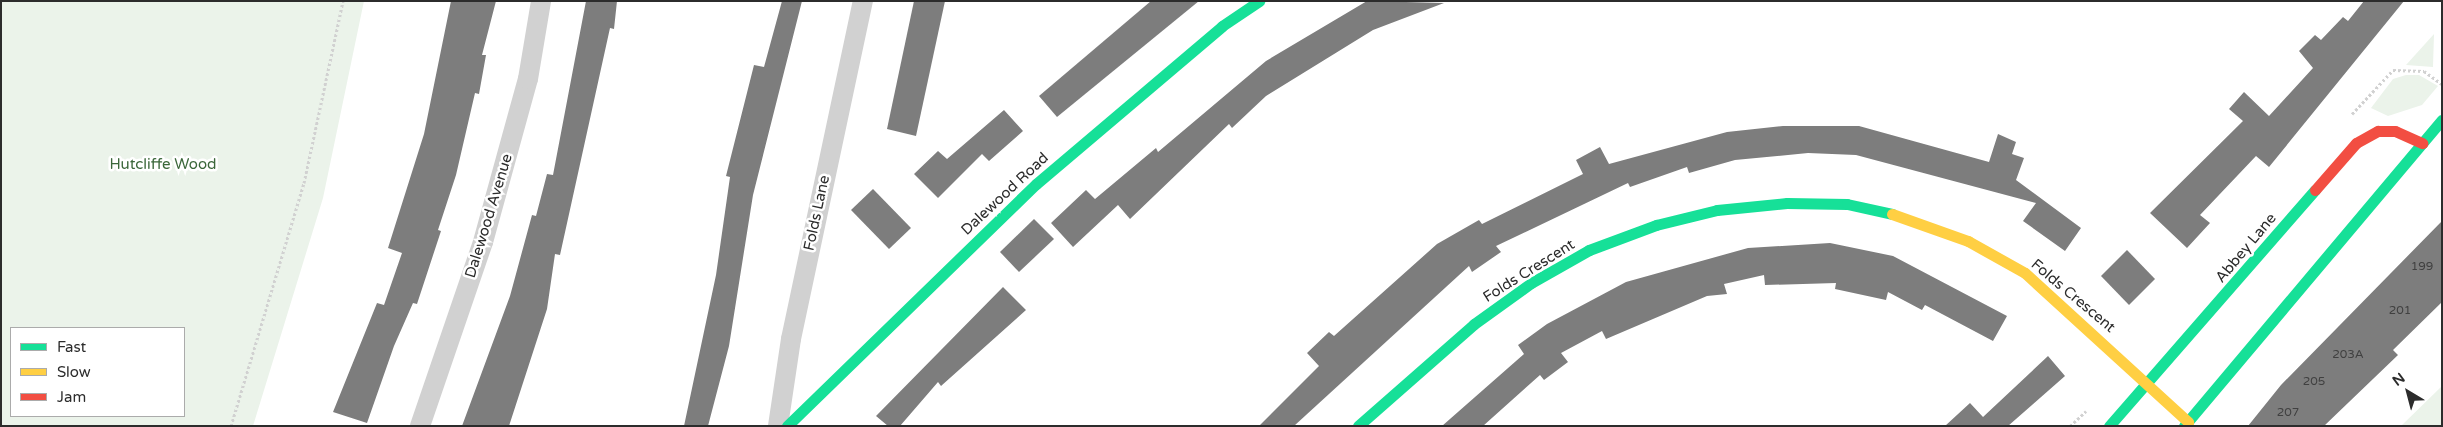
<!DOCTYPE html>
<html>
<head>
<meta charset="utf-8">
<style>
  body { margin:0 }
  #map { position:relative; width:2443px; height:427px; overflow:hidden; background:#fff; font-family:"Varela Round",sans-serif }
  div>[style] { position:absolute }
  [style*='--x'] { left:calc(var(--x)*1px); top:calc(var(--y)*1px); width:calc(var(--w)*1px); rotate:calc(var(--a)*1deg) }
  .green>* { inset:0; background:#ebf3ea }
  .building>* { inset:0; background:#7d7d7d }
  .path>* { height:3px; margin-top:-1.5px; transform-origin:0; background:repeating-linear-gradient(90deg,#d1d1d1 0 2.5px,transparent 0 5px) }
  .street>* { height:20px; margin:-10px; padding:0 10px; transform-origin:10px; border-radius:10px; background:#d1d1d1 }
  .fast>* { height:11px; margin:-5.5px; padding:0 5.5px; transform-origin:5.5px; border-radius:5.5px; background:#16e098 }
  .slow>* { height:11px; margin:-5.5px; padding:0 5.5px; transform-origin:5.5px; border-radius:5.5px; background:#ffcf43 }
  .jam>* { height:11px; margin:-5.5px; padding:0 5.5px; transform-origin:5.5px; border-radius:5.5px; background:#f24e42 }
  span { translate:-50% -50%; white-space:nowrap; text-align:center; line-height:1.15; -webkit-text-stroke:5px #fff; paint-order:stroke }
  .number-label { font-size:12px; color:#404040 }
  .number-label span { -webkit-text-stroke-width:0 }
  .park-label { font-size:15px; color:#3b673a }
  .street-label { font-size:15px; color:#2c2c2c }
  .frame { position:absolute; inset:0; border:2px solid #2c2c2c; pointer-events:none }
  .legend { position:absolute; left:10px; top:327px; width:175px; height:90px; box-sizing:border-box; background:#fff; border:1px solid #ababab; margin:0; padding:6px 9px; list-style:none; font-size:15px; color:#2c2c2c }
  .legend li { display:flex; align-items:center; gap:10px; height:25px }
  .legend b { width:25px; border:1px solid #ababab }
  .north { position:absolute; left:2383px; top:367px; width:50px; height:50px; -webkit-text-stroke:4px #fff; paint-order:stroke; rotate:323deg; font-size:14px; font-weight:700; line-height:20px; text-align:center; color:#2c2c2c }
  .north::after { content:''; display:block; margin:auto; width:18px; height:22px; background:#2c2c2c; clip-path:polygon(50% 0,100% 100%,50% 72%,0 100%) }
</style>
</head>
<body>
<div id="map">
  <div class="green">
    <i style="clip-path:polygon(evenodd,1px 1px,364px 1px,323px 198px,253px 426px,1px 426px,1px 1px,184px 328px,184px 416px,11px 416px,11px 328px,184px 328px)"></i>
    <i style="clip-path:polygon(2434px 34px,2433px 67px,2406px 65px)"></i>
    <i style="clip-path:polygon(2406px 75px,2419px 75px,2438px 86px,2422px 105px,2388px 116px,2371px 108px,2393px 79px)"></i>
    <i style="clip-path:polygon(2442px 386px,2442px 426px,2401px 426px)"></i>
  </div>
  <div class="building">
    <i style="clip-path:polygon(451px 1px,496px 1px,482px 55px,486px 55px,479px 94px,475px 93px,456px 175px,438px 230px,441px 231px,417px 304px,413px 303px,394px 346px,367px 423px,333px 412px,377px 303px,384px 305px,402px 253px,388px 248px,424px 134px)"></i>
    <i style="clip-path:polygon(586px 1px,617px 1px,614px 29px,610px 28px,560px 255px,555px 254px,547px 309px,509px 426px,462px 426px,510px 296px,532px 215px,536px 216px,547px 174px,553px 175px)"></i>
    <i style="clip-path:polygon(782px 1px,802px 1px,753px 195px,729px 346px,708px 426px,684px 426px,716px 275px,730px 177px,726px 176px,754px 65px,764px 67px)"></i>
    <i style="clip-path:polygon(914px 1px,945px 1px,916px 136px,887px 129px)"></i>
    <i style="clip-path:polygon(1151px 1px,1199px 1px,1057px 117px,1039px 96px)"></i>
    <i style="clip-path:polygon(1367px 1px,1444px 3px,1373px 30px,1266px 96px,1232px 128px,1229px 124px,1130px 219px,1118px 205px,1073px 247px,1051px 223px,1086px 190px,1095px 199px,1156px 148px,1158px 152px,1266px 61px)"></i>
    <i style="clip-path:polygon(2364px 1px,2404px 1px,2269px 167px,2256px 156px,2200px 215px,2210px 223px,2187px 248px,2150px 213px,2243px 121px,2229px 109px,2244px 92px,2269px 116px,2313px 68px,2299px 51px,2315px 35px,2321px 40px,2343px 17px,2348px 21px)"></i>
    <i style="clip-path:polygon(1004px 110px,1023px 131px,989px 161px,982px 154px,938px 198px,914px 174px,938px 151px,947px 159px)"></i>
    <i style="clip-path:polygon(1783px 126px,1859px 126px,1989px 162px,1998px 134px,2016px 142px,2012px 154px,2024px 158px,2016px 180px,2081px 228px,2065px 251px,2023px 221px,2036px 203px,1856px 155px,1808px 153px,1735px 160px,1689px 173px,1687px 167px,1630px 187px,1628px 183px,1496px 246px,1501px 252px,1472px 272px,1469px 266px,1294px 426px,1259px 426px,1319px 366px,1307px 353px,1329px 332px,1334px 336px,1437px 244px,1479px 220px,1482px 224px,1583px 174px,1576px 160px,1600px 147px,1609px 164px,1727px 132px)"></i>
    <i style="clip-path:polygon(873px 189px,911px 228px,889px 249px,851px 210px)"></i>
    <i style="clip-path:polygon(1034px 219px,1054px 239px,1019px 272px,1000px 252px)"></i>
    <i style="clip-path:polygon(2442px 221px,2442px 302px,2393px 350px,2398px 355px,2324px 426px,2248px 426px,2281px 385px)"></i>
    <i style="clip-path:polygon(1830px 243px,1893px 256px,2007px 316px,1993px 341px,1925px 305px,1922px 310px,1888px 292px,1886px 300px,1835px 289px,1836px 283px,1765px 285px,1764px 275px,1724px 284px,1727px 294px,1707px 296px,1606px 339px,1602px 331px,1561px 353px,1568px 362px,1544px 380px,1540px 375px,1483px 426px,1442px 426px,1524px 354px,1518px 345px,1547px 324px,1626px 282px,1748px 248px)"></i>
    <i style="clip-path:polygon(2127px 250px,2155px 279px,2129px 305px,2101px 276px)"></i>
    <i style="clip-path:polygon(1003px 287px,1026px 310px,941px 386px,938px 382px,900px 426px,888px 426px,876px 416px)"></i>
    <i style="clip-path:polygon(2048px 356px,2065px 376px,2008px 426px,1945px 426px,1970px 403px,1983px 417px)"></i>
  </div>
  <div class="path">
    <i style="--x:2352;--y:114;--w:60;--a:-47"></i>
    <i style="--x:2393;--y:70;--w:31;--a:2"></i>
    <i style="--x:2424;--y:71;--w:22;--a:36"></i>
    <i style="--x:231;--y:426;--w:254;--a:-73.3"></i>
    <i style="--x:304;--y:183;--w:186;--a:-77.9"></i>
    <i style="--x:2070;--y:426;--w:22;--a:-43"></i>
  </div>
  <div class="street">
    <i style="--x:420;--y:426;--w:194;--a:-71.1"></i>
    <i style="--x:483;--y:242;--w:169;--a:-74.6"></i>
    <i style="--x:528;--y:79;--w:79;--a:-80.5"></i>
    <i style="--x:778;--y:426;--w:88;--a:-81.5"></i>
    <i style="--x:791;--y:339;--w:346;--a:-78"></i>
  </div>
  <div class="fast">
    <i style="--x:787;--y:426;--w:347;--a:-44.2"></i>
    <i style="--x:1036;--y:184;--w:244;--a:-40.3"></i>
    <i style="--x:1222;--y:26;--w:45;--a:-34"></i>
    <i style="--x:1358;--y:426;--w:154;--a:-41.3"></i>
    <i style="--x:1474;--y:324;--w:70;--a:-35.7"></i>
    <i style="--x:1531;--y:283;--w:67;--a:-29.6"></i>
    <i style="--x:1589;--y:250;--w:72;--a:-20.5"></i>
    <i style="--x:1656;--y:225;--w:63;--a:-13.8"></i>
    <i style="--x:1717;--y:210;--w:70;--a:-5.7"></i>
    <i style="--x:1787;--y:203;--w:60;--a:1"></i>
    <i style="--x:1847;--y:204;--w:46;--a:12.5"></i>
    <i style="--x:2109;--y:426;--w:313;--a:-48.9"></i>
    <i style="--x:2184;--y:426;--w:400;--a:-49.9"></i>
  </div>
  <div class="slow">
    <i style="--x:1892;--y:214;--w:81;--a:19.6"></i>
    <i style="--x:1968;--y:241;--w:65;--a:29.3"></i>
    <i style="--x:2025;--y:273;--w:221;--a:42.4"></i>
  </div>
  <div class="jam">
    <i style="--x:2315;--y:190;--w:62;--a:-48.9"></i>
    <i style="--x:2356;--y:143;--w:25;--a:-29"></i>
    <i style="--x:2378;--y:131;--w:17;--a:0"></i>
    <i style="--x:2395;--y:131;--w:30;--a:24"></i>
  </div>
  <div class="number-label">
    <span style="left:2422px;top:267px">199</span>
    <span style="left:2400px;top:311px">201</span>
    <span style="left:2348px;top:355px">203A</span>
    <span style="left:2314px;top:382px">205</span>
    <span style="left:2288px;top:413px">207</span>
  </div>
  <div class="park-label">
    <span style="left:163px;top:165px">Hutcliffe Wood</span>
  </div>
  <div class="street-label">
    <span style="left:1005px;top:194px;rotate:-43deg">Dalewood Road</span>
    <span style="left:817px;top:213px;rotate:-78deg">Folds Lane</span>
    <span style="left:489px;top:216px;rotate:-73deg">Dalewood Avenue</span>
    <span style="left:2246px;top:248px;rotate:-50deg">Abbey Lane</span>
    <span style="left:1529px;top:271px;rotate:-32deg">Folds Crescent</span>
    <span style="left:2073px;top:296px;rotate:40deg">Folds Crescent</span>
  </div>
  <div class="frame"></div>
  <ul class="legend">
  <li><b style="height:6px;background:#16e098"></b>Fast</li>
  <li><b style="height:6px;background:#ffcf43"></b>Slow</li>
  <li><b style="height:6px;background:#f24e42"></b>Jam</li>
  </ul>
  <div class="north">N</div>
</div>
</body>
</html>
